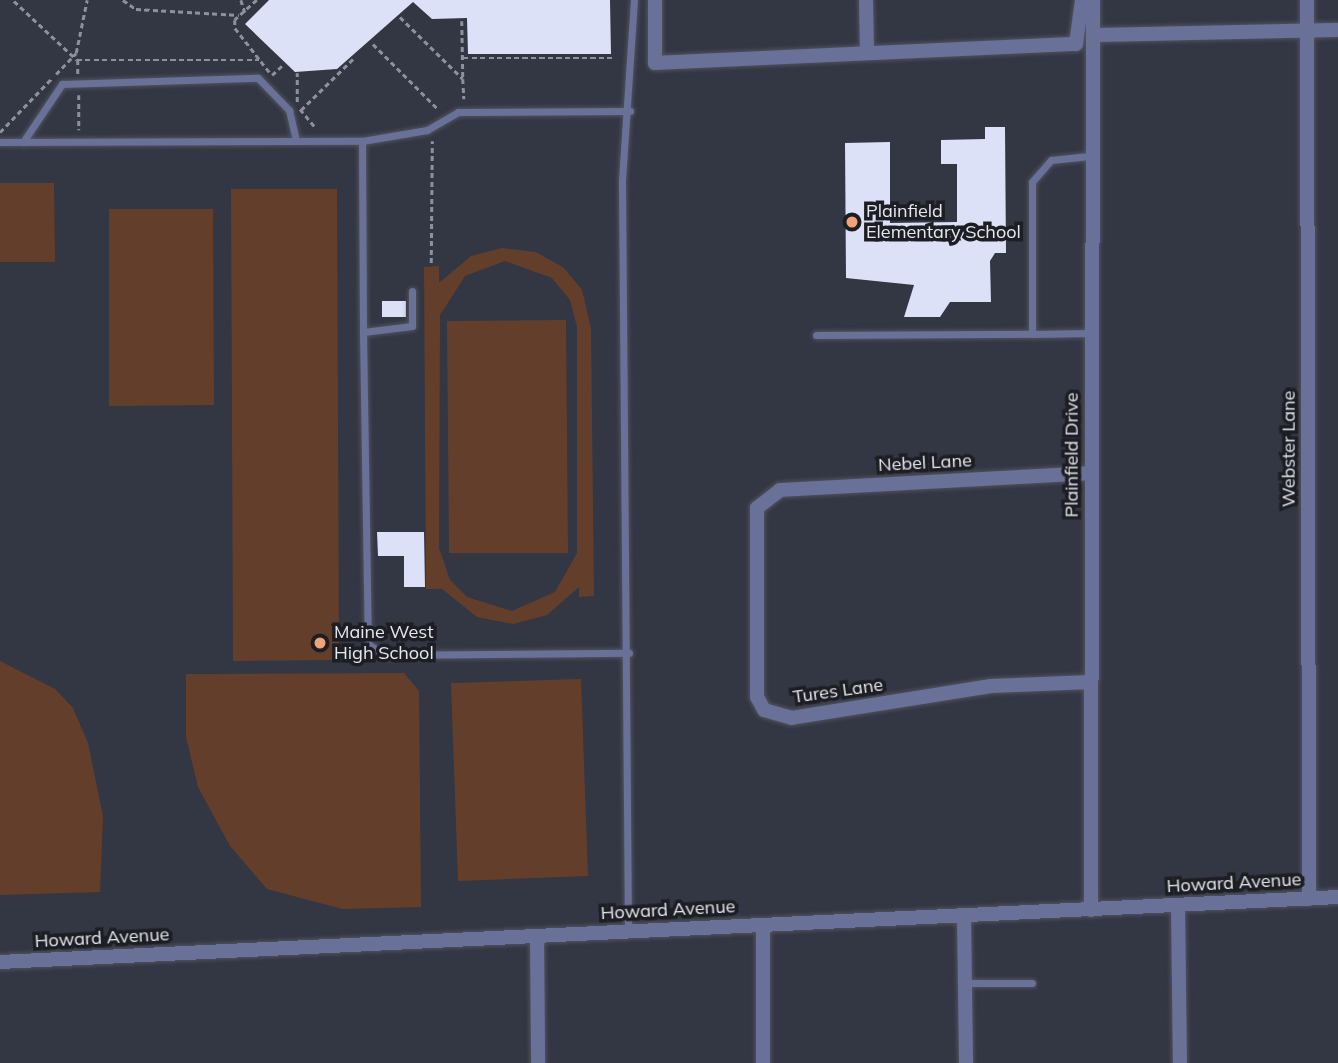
<!DOCTYPE html>
<html>
<head>
<meta charset="utf-8">
<style>
  body { margin:0 }
  #map { position:relative; width:1338px; height:1063px; overflow:hidden; background:#333643; font-family:Mulish,sans-serif }
  div>[style] { position:absolute }
  [style*='--x'] { left:calc(var(--x)*1px); top:calc(var(--y)*1px); width:calc(var(--w)*1px); rotate:calc(var(--a)*1deg) }
  .green>* { inset:0; background:#633f2b }
  .building>* { inset:0; background:#dde1f7 }
  .path>* { height:2.5px; margin-top:-1.25px; transform-origin:0; background:repeating-linear-gradient(90deg,#8e919b 0 5px,transparent 0 8.5px) }
  .roads { filter:drop-shadow(0 0 2px #50525f) drop-shadow(0 0 2px #50525f) }
  .service>* { height:7px; margin:-3.5px; padding:0 3.5px; transform-origin:3.5px; border-radius:3.5px; background:#6a7198 }
  .minor>* { height:14px; margin:-7px; padding:0 7px; transform-origin:7px; border-radius:7px; background:#6a7198 }
  .tertiary>* { height:14px; margin:-7px; padding:0 7px; transform-origin:7px; border-radius:7px; background:#6a7198 }
  .dots>* { width:19px; height:19px; translate:-50% -50%; box-sizing:border-box; border:4px solid #1c1e23; border-radius:50% }
  span { translate:-50% -50%; white-space:nowrap; text-align:center; line-height:1.15; -webkit-text-stroke:7px #1c1e23; paint-order:stroke }
  .poi-label { font-size:18px; color:#e6e8f0 }
  .left { translate:0 -50%; text-align:left }
  .street-label { font-size:18px; color:#e6e8f0 }
</style>
</head>
<body>
<div id="map">
  <div class="green">
    <i style="clip-path:polygon(0 183px,54px 183px,55px 262px,0 262px)"></i>
    <i style="clip-path:polygon(337px 189px,339px 660px,233px 661px,231px 189px)"></i>
    <i style="clip-path:polygon(109px 209px,213px 209px,214px 405px,109px 406px)"></i>
    <i style="clip-path:polygon(evenodd,502px 248px,536px 252px,564px 268px,582px 290px,591px 328px,594px 596px,579px 597px,579px 587px,547px 615px,513px 624px,477px 617px,442px 589px,426px 589px,424px 267px,439px 266px,439px 283px,471px 256px,502px 248px,505px 261px,552px 278px,570px 300px,577px 327px,577px 553px,555px 592px,512px 611px,467px 597px,450px 580px,439px 548px,440px 315px,465px 276px,505px 261px)"></i>
    <i style="clip-path:polygon(566px 320px,568px 553px,449px 553px,447px 321px)"></i>
    <i style="clip-path:polygon(0 661px,55px 689px,73px 708px,88px 743px,103px 816px,100px 892px,0 895px)"></i>
    <i style="clip-path:polygon(404px 673px,419px 691px,421px 907px,342px 909px,267px 889px,230px 846px,198px 787px,186px 737px,186px 674px)"></i>
    <i style="clip-path:polygon(581px 679px,588px 876px,458px 881px,451px 683px)"></i>
  </div>
  <div class="building">
    <i style="clip-path:polygon(269px 0,610px 0,611px 54px,468px 54px,467px 18px,432px 19px,413px 2px,337px 69px,295px 72px,245px 24px)"></i>
    <i style="clip-path:polygon(985px 127px,1005px 127px,1006px 253px,995px 253px,990px 261px,991px 302px,950px 302px,940px 317px,904px 317px,914px 285px,846px 278px,845px 143px,890px 142px,890px 223px,957px 222px,957px 164px,941px 164px,941px 140px,985px 139px)"></i>
    <i style="clip-path:polygon(382px 301px,406px 301px,406px 317px,382px 317px)"></i>
    <i style="clip-path:polygon(377px 532px,424px 532px,425px 587px,404px 587px,404px 556px,378px 556px)"></i>
  </div>
  <div class="path">
    <i style="--x:123;--y:0;--w:16;--a:35"></i>
    <i style="--x:136;--y:9;--w:103;--a:3.3"></i>
    <i style="--x:241;--y:0;--w:13;--a:72"></i>
    <i style="--x:257;--y:0;--w:30;--a:138"></i>
    <i style="--x:235;--y:20;--w:8;--a:90"></i>
    <i style="--x:235;--y:28;--w:58;--a:52"></i>
    <i style="--x:14;--y:1;--w:86;--a:43.1"></i>
    <i style="--x:77;--y:60;--w:182;--a:0"></i>
    <i style="--x:400;--y:17;--w:88;--a:44.5"></i>
    <i style="--x:463;--y:79;--w:20;--a:87"></i>
    <i style="--x:462;--y:21;--w:58;--a:89"></i>
    <i style="--x:373;--y:44;--w:92;--a:45"></i>
    <i style="--x:463;--y:58;--w:152;--a:0"></i>
    <i style="--x:78;--y:60;--w:14;--a:90"></i>
    <i style="--x:56;--y:74;--w:29;--a:-46"></i>
    <i style="--x:76;--y:53;--w:54;--a:-78.3"></i>
    <i style="--x:272;--y:75;--w:16;--a:-43"></i>
    <i style="--x:79;--y:95;--w:35;--a:90"></i>
    <i style="--x:297;--y:102;--w:29;--a:-90"></i>
    <i style="--x:300;--y:109;--w:25;--a:50"></i>
    <i style="--x:301;--y:110;--w:76;--a:-44.5"></i>
    <i style="--x:0;--y:132;--w:74;--a:-46.1"></i>
    <i style="--x:431;--y:263;--w:122;--a:-89.5"></i>
  </div>
  <div class="roads">
    <div class="service">
      <i style="--x:362;--y:141;--w:191;--a:89.7"></i>
      <i style="--x:0;--y:142;--w:362;--a:-0.2"></i>
      <i style="--x:362;--y:141;--w:66;--a:-9.6"></i>
      <i style="--x:427;--y:130;--w:36;--a:-30"></i>
      <i style="--x:458;--y:112;--w:172;--a:-0.3"></i>
      <i style="--x:23;--y:142;--w:70;--a:-56.1"></i>
      <i style="--x:62;--y:84;--w:196;--a:-1.8"></i>
      <i style="--x:258;--y:78;--w:45;--a:45.9"></i>
      <i style="--x:289;--y:110;--w:31;--a:77"></i>
      <i style="--x:1089;--y:156;--w:38;--a:174"></i>
      <i style="--x:1051;--y:160;--w:29;--a:131"></i>
      <i style="--x:1032;--y:182;--w:152;--a:90"></i>
      <i style="--x:1032;--y:334;--w:58;--a:-1"></i>
      <i style="--x:412;--y:291;--w:35;--a:90"></i>
      <i style="--x:412;--y:326;--w:49;--a:173"></i>
      <i style="--x:363;--y:332;--w:312;--a:89.1"></i>
      <i style="--x:368;--y:644;--w:20;--a:33"></i>
      <i style="--x:385;--y:655;--w:244;--a:-0.5"></i>
      <i style="--x:816;--y:335;--w:216;--a:-0.3"></i>
      <i style="--x:628;--y:932;--w:752;--a:-90.46"></i>
      <i style="--x:622;--y:180;--w:180;--a:-86.2"></i>
      <i style="--x:965;--y:983;--w:67;--a:0"></i>
    </div>
    <div class="minor">
      <i style="--x:655;--y:0;--w:63;--a:90"></i>
      <i style="--x:655;--y:63;--w:421;--a:-2.6"></i>
      <i style="--x:1076;--y:44;--w:44;--a:-82.2"></i>
      <i style="--x:866;--y:0;--w:53;--a:88.9"></i>
      <i style="--x:1307;--y:0;--w:899;--a:89.87"></i>
      <i style="--x:1093;--y:35;--w:245;--a:-1.2"></i>
      <i style="--x:1091;--y:682;--w:100;--a:177.7"></i>
      <i style="--x:991;--y:686;--w:202;--a:170.9"></i>
      <i style="--x:792;--y:718;--w:29;--a:-164"></i>
      <i style="--x:764;--y:710;--w:15;--a:-118"></i>
      <i style="--x:757;--y:697;--w:189;--a:-90"></i>
      <i style="--x:757;--y:508;--w:29;--a:-38"></i>
      <i style="--x:780;--y:490;--w:311;--a:-3.1"></i>
      <i style="--x:1178;--y:905;--w:158;--a:89.3"></i>
      <i style="--x:1091;--y:910;--w:910;--a:-89.87"></i>
      <i style="--x:964;--y:916;--w:147;--a:89.2"></i>
      <i style="--x:763;--y:925;--w:138;--a:90"></i>
      <i style="--x:537;--y:936;--w:127;--a:89.5"></i>
    </div>
    <div class="tertiary">
      <i style="--x:0;--y:962;--w:1340;--a:-2.78"></i>
    </div>
  </div>
  <div class="dots">
    <i style="left:852px;top:222px;background:#f0a279"></i>
    <i style="left:320px;top:643px;background:#f0a279"></i>
  </div>
  <div class="poi-label">
    <span class="left" style="left:866px;top:222px">Plainfield<br>Elementary School</span>
    <span class="left" style="left:334px;top:643px">Maine West<br>High School</span>
  </div>
  <div class="street-label">
    <span style="left:1289px;top:449px;rotate:-90deg">Webster Lane</span>
    <span style="left:1072px;top:455px;rotate:-90deg">Plainfield Drive</span>
    <span style="left:925px;top:463px;rotate:-3deg">Nebel Lane</span>
    <span style="left:838px;top:691px;rotate:-8deg">Tures Lane</span>
    <span style="left:1234px;top:883px;rotate:-3deg">Howard Avenue</span>
    <span style="left:668px;top:910px;rotate:-3deg">Howard Avenue</span>
    <span style="left:102px;top:938px;rotate:-3deg">Howard Avenue</span>
  </div>
</div>
</body>
</html>
